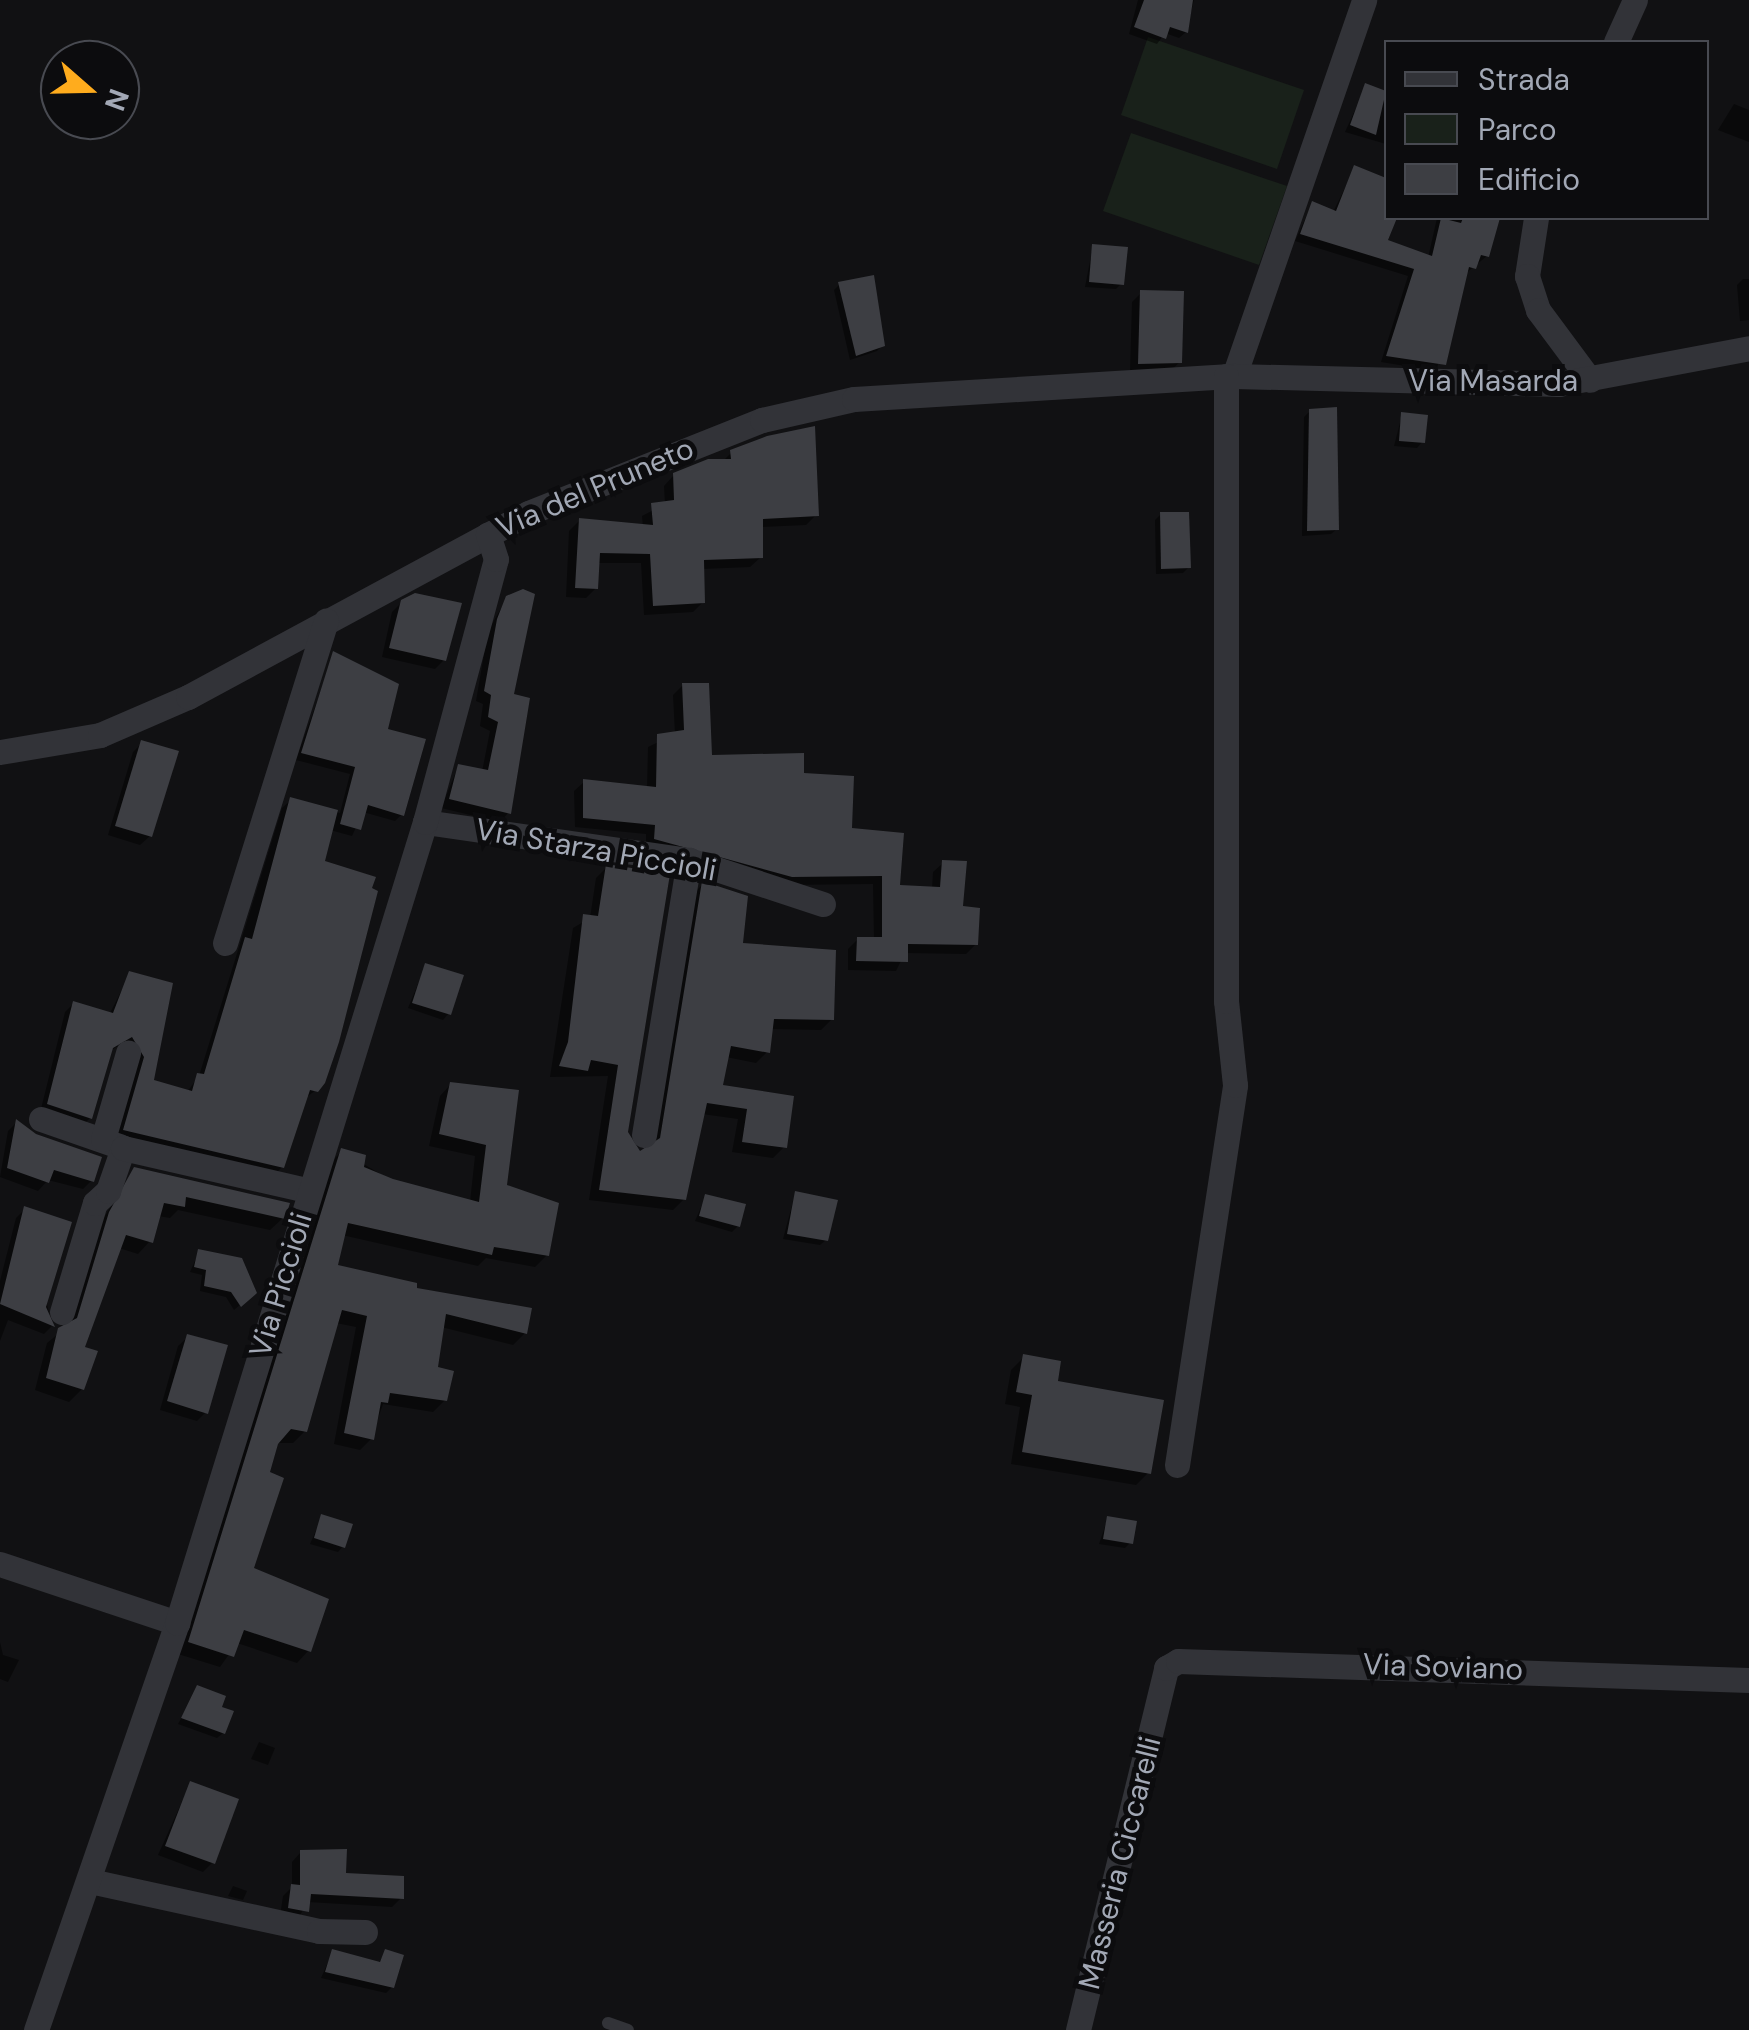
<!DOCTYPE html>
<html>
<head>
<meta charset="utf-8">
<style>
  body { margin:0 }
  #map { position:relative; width:1749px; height:2030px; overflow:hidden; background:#111113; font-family:"DM Sans",sans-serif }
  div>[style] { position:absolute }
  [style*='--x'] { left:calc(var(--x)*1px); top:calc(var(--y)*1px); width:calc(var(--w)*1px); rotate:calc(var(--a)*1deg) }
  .green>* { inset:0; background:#19211a }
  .shadow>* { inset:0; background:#0007 }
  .building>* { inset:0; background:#3d3e43 }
  .lane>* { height:12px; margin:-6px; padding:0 6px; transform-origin:6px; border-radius:6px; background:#323338 }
  .street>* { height:25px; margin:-12.5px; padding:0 12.5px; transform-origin:12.5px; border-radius:12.5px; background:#323338 }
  span { translate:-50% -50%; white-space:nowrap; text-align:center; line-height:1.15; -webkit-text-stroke:10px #0c0c0e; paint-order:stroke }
  .street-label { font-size:30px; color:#a2a8b5 }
  .legend { position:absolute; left:1384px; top:40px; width:325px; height:180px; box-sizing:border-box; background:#0c0c0e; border:2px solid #484a51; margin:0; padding:12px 18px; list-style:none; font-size:30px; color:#a2a8b5 }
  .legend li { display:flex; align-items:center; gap:20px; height:50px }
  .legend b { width:50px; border:2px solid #484a51 }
  .north { position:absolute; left:40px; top:40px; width:100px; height:100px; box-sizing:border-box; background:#0c0c0e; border:2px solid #484a51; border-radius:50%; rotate:110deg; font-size:28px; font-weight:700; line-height:40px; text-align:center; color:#a2a8b5 }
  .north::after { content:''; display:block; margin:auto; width:35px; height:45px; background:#ffac1d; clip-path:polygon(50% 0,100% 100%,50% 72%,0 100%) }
</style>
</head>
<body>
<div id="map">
  <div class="green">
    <i style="clip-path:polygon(1148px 37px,1304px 90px,1277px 169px,1121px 115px)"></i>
    <i style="clip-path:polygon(1131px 133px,1287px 186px,1259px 265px,1103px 211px)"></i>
  </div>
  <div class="shadow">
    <i style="clip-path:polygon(1138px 0,1194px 0,1186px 32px,1179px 38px,1165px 33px,1157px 44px,1129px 34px)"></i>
    <i style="clip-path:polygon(1366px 86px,1386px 93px,1386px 144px,1345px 132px)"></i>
    <i style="clip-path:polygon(1734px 104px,1749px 110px,1749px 142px,1718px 130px)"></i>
    <i style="clip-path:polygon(1355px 168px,1386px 181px,1386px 218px,1394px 218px,1385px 241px,1428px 258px,1437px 218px,1497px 218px,1487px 256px,1465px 274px,1436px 371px,1381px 362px,1408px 276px,1295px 241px,1312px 204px,1333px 212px)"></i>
    <i style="clip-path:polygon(1093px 246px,1122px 283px,1116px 289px,1085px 287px)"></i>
    <i style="clip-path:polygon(1743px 279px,1749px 279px,1749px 320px,1740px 321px,1737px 285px)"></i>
    <i style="clip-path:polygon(840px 284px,882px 345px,877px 351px,850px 360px,834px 290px)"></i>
    <i style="clip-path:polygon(1141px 293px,1180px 362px,1170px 371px,1130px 372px,1132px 302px)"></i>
    <i style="clip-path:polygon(1310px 411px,1337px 529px,1331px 534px,1302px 536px,1304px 417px)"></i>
    <i style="clip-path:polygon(1402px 415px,1422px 442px,1417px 448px,1394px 446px)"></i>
    <i style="clip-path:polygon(732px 452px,816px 515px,806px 525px,760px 527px,761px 557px,750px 567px,702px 569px,703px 602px,693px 612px,644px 615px,641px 563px,597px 563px,596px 588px,586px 598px,566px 597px,569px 531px,580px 520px,643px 527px,642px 516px,665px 504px,664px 486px,674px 475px,723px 461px)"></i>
    <i style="clip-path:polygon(1161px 514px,1189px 567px,1183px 573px,1156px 574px,1155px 520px)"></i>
    <i style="clip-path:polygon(507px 598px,509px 812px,500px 822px,441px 808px,458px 767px,482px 772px,490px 731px,480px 726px,483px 704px,476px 701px,488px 631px)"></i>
    <i style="clip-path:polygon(402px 602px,444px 660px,435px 669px,382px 657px,392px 612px)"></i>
    <i style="clip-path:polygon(334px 654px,385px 730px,402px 814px,395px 821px,363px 812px,352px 836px,330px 830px,322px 862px,369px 890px,316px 1090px,304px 1099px,282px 1167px,273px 1176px,115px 1138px,122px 1044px,109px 1051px,90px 1118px,81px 1127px,40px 1113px,65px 1012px,73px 1004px,109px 1015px,130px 974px,151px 1082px,187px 1092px,199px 1076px,282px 808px,291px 800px,340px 813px,350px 774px,296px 760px)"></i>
    <i style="clip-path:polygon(683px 685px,710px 757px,802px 776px,897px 887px,932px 889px,933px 872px,943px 863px,976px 944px,966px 954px,905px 953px,896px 971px,848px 970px,848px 949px,858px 939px,874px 940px,873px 884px,781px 885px,646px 848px,646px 834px,575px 827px,574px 791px,584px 782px,647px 789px,648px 747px,675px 734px,673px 695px)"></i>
    <i style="clip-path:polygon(142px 743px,150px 836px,140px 845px,108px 835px,133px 752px)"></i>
    <i style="clip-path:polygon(607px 867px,625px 1133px,640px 1154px,651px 1147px,692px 895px,703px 884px,740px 945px,832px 1019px,821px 1030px,770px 1029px,767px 1052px,756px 1063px,726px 1057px,720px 1087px,791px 1098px,784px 1147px,773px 1158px,732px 1152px,738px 1119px,702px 1114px,684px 1199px,673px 1210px,589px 1200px,608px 1076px,550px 1077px,573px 928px,590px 918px,596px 878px)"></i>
    <i style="clip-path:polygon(426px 965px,448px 1014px,443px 1020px,408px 1008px)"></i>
    <i style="clip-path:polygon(451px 1084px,516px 1092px,504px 1187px,547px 1255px,535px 1267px,486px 1258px,478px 1266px,342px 1235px,335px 1267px,525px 1333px,513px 1345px,441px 1327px,435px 1369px,445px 1400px,433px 1412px,383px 1404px,371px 1439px,360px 1450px,334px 1444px,356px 1327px,336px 1323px,305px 1431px,293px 1443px,275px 1443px,251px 1570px,308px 1651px,297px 1663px,237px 1643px,220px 1667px,178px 1654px,330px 1163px,342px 1151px,392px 1181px,470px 1202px,475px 1156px,429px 1146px,440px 1096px)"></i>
    <i style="clip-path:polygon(17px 1122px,92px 1180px,83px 1189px,48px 1180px,38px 1191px,0 1177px,8px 1131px)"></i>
    <i style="clip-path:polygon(134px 1170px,283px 1218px,270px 1230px,178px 1210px,170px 1218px,158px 1216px,150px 1241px,138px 1254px,119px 1248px,82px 1348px,82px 1389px,69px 1402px,35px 1390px,47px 1343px,68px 1326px,98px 1227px)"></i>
    <i style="clip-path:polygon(795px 1194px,826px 1240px,820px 1245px,783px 1239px)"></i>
    <i style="clip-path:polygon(706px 1196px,738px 1226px,732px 1232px,695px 1221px)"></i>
    <i style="clip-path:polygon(25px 1209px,52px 1326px,44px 1334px,8px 1320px,0 1341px,0 1281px,16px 1218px)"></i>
    <i style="clip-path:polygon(199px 1252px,254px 1293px,234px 1310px,226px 1297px,200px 1291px,202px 1275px,190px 1272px)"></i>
    <i style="clip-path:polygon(188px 1337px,206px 1412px,197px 1421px,160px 1410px,178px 1346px)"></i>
    <i style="clip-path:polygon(1024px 1357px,1149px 1472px,1136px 1485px,1011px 1464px,1020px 1407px,1005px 1404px,1011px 1370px)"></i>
    <i style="clip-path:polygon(322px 1517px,343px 1546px,338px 1552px,310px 1544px)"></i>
    <i style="clip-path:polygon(1108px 1518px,1130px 1543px,1125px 1548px,1099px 1544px)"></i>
    <i style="clip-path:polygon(0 1642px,3px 1655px,19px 1660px,8px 1682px,0 1679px)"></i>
    <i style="clip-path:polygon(198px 1688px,219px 1708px,223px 1733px,217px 1738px,178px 1724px)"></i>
    <i style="clip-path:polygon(259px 1742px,275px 1748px,268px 1765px,251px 1759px)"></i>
    <i style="clip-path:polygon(190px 1784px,212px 1863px,203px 1872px,158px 1855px)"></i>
    <i style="clip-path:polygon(301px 1852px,344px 1876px,401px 1898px,392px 1907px,308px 1902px,297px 1920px,280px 1916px,283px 1896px,292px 1887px,292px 1862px)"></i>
    <i style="clip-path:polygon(233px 1886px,247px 1891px,243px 1900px,228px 1896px)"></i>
    <i style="clip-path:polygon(333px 1951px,378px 1964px,386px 1952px,392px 1987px,386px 1993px,321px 1978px)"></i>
  </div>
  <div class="building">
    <i style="clip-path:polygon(1144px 0,1193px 0,1188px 33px,1170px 27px,1166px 39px,1134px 27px)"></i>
    <i style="clip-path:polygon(1365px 83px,1386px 91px,1376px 135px,1350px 125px)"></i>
    <i style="clip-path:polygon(1354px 165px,1386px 178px,1386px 218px,1397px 218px,1388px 240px,1432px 256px,1441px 218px,1461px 223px,1463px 218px,1500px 218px,1489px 257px,1481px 255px,1476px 269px,1469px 267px,1446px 365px,1386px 356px,1414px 269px,1300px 234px,1312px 201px,1336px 211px)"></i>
    <i style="clip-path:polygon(1092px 244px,1128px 247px,1124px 285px,1089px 282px)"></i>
    <i style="clip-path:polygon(874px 275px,885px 346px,856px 356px,838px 282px)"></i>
    <i style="clip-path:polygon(1140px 290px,1184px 291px,1182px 363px,1138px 364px)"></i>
    <i style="clip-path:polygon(1337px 407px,1339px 530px,1307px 531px,1309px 409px)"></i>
    <i style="clip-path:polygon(1401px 412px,1428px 415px,1425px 443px,1399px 441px)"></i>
    <i style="clip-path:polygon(815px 426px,819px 516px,763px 519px,763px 558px,704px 560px,705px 603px,653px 606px,650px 554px,600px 553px,598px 589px,575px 588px,579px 518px,653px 525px,651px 503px,674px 500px,673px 473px,708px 459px,731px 459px,730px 450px,767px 436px)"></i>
    <i style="clip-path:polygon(1160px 512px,1189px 512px,1191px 568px,1161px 569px)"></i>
    <i style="clip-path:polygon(523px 589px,535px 594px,514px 694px,530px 698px,511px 814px,449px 799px,458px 764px,488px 770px,498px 722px,488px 717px,491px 695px,484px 691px,497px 619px,506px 596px)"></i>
    <i style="clip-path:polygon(415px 593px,462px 603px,446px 661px,389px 648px,401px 600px)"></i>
    <i style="clip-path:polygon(333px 651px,399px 684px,388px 729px,426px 739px,404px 816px,368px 805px,361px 830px,340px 824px,355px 767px,301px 753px)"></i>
    <i style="clip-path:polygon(682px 683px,709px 683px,712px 755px,804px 753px,804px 773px,854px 776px,852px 828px,904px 833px,900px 885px,940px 887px,942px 860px,967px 861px,963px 906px,980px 908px,978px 945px,908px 944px,908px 962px,856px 961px,857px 937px,882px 937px,882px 876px,792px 877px,654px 839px,655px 825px,583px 818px,583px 779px,656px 787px,657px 734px,684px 730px)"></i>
    <i style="clip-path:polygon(141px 740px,179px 751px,152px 837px,115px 826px)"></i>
    <i style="clip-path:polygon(290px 797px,338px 810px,325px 861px,376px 877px,372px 888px,378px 891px,339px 1042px,325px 1083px,318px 1092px,310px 1090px,284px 1168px,123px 1130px,144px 1057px,132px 1037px,113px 1048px,92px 1119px,47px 1104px,73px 1001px,113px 1013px,129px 971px,173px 983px,154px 1080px,192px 1091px,197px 1073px,204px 1074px,245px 937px,252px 939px)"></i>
    <i style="clip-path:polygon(606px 864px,670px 874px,628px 1132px,640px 1151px,660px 1138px,702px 881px,748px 896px,743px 943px,836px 950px,834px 1020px,774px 1019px,770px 1053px,731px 1046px,723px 1085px,794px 1096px,787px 1148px,742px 1142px,747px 1109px,707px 1103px,686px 1200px,599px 1190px,618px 1065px,591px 1060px,588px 1071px,559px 1066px,568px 1042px,583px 914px,598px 916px)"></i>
    <i style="clip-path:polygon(425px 963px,464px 975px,451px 1015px,412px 1003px)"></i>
    <i style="clip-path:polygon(450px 1082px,519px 1090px,507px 1185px,559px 1203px,549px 1256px,494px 1247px,492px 1255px,348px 1223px,338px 1265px,417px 1283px,417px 1288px,532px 1308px,527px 1334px,446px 1314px,438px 1367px,454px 1371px,447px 1401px,390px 1393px,388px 1403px,381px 1402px,374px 1440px,344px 1433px,367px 1316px,342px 1310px,307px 1432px,291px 1429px,278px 1444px,270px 1472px,284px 1478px,254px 1568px,329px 1599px,311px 1652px,244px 1630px,234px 1657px,188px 1642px,341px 1148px,366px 1155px,364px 1167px,393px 1179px,479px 1202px,486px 1145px,439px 1134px)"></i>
    <i style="clip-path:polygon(16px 1119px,36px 1134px,102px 1157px,94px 1182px,54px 1170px,49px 1183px,7px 1168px)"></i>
    <i style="clip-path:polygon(134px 1167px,290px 1203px,285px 1219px,186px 1197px,185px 1207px,164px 1203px,153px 1243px,126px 1235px,85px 1347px,98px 1351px,84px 1390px,46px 1378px,58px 1328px,77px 1318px,109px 1212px)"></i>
    <i style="clip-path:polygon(795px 1191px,838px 1200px,828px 1241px,787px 1234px)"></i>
    <i style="clip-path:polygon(705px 1194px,746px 1204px,740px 1227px,699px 1216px)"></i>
    <i style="clip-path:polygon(24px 1206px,72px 1222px,46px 1307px,55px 1327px,0 1304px)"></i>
    <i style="clip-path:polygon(198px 1249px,242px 1258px,257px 1293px,241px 1307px,231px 1292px,204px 1286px,206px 1270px,194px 1267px)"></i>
    <i style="clip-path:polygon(187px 1334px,228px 1345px,208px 1414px,167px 1401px)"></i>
    <i style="clip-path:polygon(1023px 1354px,1061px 1361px,1058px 1381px,1164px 1400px,1151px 1474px,1022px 1452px,1032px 1395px,1016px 1392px)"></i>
    <i style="clip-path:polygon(321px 1514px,353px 1524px,345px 1548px,314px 1538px)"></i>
    <i style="clip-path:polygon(1107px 1516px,1137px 1521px,1133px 1544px,1103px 1539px)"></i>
    <i style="clip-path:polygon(197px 1685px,226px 1696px,222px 1707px,234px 1711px,225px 1734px,181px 1718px)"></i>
    <i style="clip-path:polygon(190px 1781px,239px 1799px,215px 1864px,165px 1846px)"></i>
    <i style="clip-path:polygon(347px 1849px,346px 1873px,404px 1876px,404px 1899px,311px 1894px,309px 1912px,288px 1908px,291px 1884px,300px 1885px,300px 1850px)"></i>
    <i style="clip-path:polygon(332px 1949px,380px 1962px,385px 1949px,404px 1955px,394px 1988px,325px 1972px)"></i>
  </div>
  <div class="lane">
    <i style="--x:608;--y:2023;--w:21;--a:19"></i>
  </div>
  <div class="street">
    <i style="--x:1616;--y:42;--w:46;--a:-65.7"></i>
    <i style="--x:1536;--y:218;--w:59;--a:98.8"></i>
    <i style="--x:1527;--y:276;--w:36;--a:72"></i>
    <i style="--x:1538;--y:310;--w:87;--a:53.4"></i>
    <i style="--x:1234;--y:376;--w:398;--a:-70.9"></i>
    <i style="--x:0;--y:752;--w:101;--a:-9.6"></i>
    <i style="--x:100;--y:735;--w:96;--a:-23.4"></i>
    <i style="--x:188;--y:697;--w:387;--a:-28.4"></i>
    <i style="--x:528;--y:513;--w:252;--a:-21.7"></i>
    <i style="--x:762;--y:420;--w:94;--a:-12.9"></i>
    <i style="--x:854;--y:399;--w:381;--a:-3.5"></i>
    <i style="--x:1234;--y:376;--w:325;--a:1.4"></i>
    <i style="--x:1559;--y:384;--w:193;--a:-10.7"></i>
    <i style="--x:425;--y:822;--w:267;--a:8.2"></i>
    <i style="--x:689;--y:860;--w:141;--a:18.2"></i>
    <i style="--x:225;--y:943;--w:338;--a:-72.6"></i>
    <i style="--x:41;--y:1119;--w:83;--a:19.1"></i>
    <i style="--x:644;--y:1135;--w:279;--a:-80.7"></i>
    <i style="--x:103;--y:1139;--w:90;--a:-73.8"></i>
    <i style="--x:62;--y:1312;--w:114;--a:-73.2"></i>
    <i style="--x:95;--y:1203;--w:18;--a:-43"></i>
    <i style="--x:108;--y:1191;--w:46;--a:-70.8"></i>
    <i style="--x:123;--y:1148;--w:192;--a:12.9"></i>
    <i style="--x:1177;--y:1465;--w:384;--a:-81.3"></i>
    <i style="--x:1235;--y:1085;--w:84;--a:-96.1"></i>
    <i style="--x:1226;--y:1001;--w:625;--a:-90"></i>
    <i style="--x:0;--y:1564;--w:187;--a:18.4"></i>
    <i style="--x:90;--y:1881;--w:234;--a:12.3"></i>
    <i style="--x:319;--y:1931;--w:46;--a:1.2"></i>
    <i style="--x:36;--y:2030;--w:431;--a:-70.9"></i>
    <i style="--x:177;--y:1623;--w:839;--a:-72.8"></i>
    <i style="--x:425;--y:822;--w:272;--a:-74.9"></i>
    <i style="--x:496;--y:559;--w:26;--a:-108"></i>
    <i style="--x:1078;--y:2030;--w:373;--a:-76.3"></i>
    <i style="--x:1166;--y:1668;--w:14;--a:-30"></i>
    <i style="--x:1178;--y:1661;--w:571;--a:1.91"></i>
  </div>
  <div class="street-label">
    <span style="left:1493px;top:381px">Via Masarda</span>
    <span style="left:595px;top:488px;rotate:-23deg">Via del Pruneto</span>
    <span style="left:596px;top:850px;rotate:10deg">Via Starza Piccioli</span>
    <span style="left:281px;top:1285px;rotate:-73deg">Via Piccioli</span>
    <span style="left:1443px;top:1667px;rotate:2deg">Via Soviano</span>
    <span style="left:1120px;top:1863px;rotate:-76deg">Masseria Ciccarelli</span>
  </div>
  <ul class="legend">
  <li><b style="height:12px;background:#323338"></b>Strada</li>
  <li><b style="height:28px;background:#19211a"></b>Parco</li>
  <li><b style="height:28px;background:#3d3e43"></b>Edificio</li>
  </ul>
  <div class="north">N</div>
</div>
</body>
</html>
